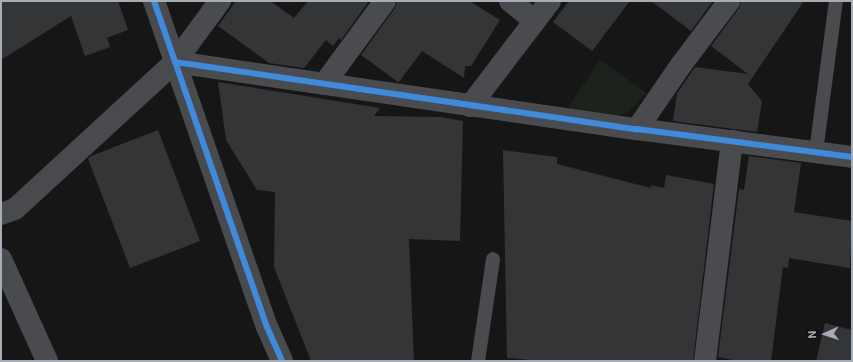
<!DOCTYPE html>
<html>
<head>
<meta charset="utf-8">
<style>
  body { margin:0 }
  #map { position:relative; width:853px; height:362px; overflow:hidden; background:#161616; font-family:Roboto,sans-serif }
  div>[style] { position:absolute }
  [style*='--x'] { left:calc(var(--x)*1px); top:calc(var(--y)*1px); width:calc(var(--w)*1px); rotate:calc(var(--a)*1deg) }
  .green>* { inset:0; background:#1b231c }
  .building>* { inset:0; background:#343537 }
  .lane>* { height:14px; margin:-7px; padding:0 7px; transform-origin:7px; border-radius:7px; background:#494b4f }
  .street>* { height:22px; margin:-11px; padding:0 11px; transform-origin:11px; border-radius:11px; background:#494b4f }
  .secondary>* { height:22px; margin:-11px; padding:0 11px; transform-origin:11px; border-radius:11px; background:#484a4d }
  .cycleway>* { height:6px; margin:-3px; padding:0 3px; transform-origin:3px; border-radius:3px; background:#408adc }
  span { translate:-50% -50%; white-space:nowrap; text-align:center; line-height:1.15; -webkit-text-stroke:4px #101011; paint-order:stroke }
  .frame { position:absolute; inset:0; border:2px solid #a6adb7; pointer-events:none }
  .north { position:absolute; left:805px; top:314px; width:40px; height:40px; -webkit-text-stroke:3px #101011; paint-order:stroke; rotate:267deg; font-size:11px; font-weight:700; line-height:16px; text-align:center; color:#a6adb7 }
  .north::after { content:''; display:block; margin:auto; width:14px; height:18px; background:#a6adb7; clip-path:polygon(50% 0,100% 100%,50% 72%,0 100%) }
</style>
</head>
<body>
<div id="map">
  <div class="green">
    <i style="clip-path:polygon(600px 60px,647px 93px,629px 112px,617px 116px,567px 109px)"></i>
  </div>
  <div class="building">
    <i style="clip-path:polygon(1px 1px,118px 1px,128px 30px,107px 38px,110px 47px,85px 56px,71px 16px,1px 60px)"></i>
    <i style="clip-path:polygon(236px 1px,270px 1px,294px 18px,308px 1px,369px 1px,341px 40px,339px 38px,333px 46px,326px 40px,304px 68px,269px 63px,218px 26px)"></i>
    <i style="clip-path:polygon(397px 1px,469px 1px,500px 20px,471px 66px,465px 66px,464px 78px,422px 51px,399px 82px,398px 82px,361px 55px,395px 8px)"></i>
    <i style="clip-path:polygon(569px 1px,630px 1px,592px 51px,553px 22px)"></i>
    <i style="clip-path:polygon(651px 1px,713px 1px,691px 31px)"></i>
    <i style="clip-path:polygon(741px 1px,804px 1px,748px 84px,762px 101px,757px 132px,673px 121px,677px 93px,695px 67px,748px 74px,711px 46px,739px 8px)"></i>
    <i style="clip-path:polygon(218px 82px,380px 108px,374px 116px,440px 117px,463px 121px,460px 241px,409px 239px,414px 361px,311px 361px,274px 267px,275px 192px,257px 190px,226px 140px)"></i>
    <i style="clip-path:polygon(158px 130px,200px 241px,130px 268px,88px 159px,91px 156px)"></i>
    <i style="clip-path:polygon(503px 150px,557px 157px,557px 164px,651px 188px,651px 185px,664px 188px,666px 175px,714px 184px,693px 361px,543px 361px,507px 358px)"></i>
    <i style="clip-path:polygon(749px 156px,801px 163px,794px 212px,852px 221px,850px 268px,789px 258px,788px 268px,783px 267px,771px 361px,737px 361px,718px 357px,739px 189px,744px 190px)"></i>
    <i style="clip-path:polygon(825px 323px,852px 330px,852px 361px,816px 361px)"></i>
  </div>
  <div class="lane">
    <i style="--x:816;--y:152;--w:152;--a:-82.5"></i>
    <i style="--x:478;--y:361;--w:103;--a:-81.6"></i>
  </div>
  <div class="street">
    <i style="--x:220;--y:1;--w:76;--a:126.4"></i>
    <i style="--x:175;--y:62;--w:467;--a:8.3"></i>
    <i style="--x:637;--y:129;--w:217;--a:7.4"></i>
    <i style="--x:510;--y:1;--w:32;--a:39"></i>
    <i style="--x:324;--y:84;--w:103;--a:-53.7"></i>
    <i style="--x:470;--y:106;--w:132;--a:-52.7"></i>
    <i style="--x:637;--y:129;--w:78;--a:-55.5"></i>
    <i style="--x:681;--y:65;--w:80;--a:-53.1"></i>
    <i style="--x:1;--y:259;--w:112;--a:65.7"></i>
    <i style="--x:705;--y:361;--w:222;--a:-83"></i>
  </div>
  <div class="secondary">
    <i style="--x:154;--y:1;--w:345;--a:70.9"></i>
    <i style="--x:267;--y:327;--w:37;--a:66"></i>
    <i style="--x:1;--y:214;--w:15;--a:-20"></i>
    <i style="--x:15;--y:209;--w:217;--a:-42.6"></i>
  </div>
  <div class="cycleway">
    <i style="--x:154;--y:1;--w:345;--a:70.9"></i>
    <i style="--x:267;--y:327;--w:37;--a:66"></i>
    <i style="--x:175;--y:62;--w:467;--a:8.3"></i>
    <i style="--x:637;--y:129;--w:217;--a:7.4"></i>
  </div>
  <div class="frame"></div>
  <div class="north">N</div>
</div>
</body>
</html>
